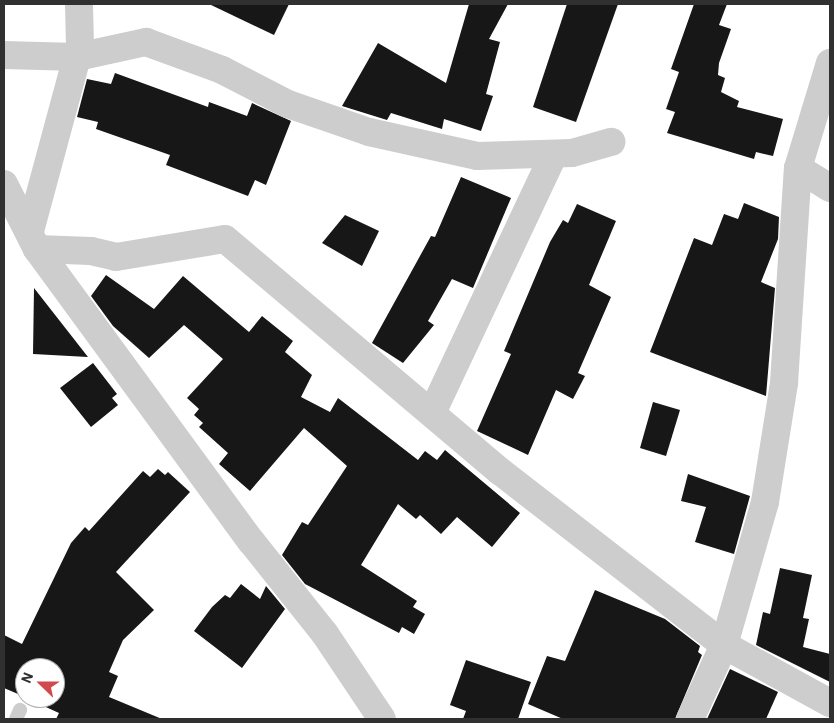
<!DOCTYPE html>
<html>
<head>
<meta charset="utf-8">
<style>
  body { margin:0 }
  #map { position:relative; width:834px; height:723px; overflow:hidden; background:#fff; font-family:"IBM Plex Sans",sans-serif }
  div>[style] { position:absolute }
  [style*='--x'] { left:calc(var(--x)*1px); top:calc(var(--y)*1px); width:calc(var(--w)*1px); rotate:calc(var(--a)*1deg) }
  .building>* { inset:0; background:#171717 }
  .service>* { height:14px; margin:-7px; padding:0 7px; transform-origin:7px; border-radius:7px; background:#cdcdcd }
  .minor>* { height:28px; margin:-14px; padding:0 14px; transform-origin:14px; border-radius:14px; background:#cdcdcd }
  span { translate:-50% -50%; white-space:nowrap; text-align:center; line-height:1.15; -webkit-text-stroke:5px #fff; paint-order:stroke }
  .frame { position:absolute; inset:0; border:5px solid #303030; pointer-events:none }
  .north { position:absolute; left:15px; top:658px; width:50px; height:50px; box-sizing:border-box; background:#fff; border:1px solid #acacac; border-radius:50%; rotate:292deg; font-size:14px; font-weight:700; line-height:20px; text-align:center; color:#303030 }
  .north::after { content:''; display:block; margin:auto; width:18px; height:22px; background:#d1494e; clip-path:polygon(50% 0,100% 100%,50% 72%,0 100%) }
</style>
</head>
<body>
<div id="map">
  <div class="building">
    <i style="clip-path:polygon(209px 4px,289px 4px,274px 35px)"></i>
    <i style="clip-path:polygon(469px 4px,508px 4px,489px 39px,500px 42px,486px 94px,493px 96px,481px 131px,444px 119px,442px 129px,391px 113px,387px 120px,342px 106px,378px 43px,446px 83px)"></i>
    <i style="clip-path:polygon(567px 4px,618px 4px,576px 122px,533px 107px)"></i>
    <i style="clip-path:polygon(694px 4px,727px 4px,719px 25px,731px 29px,719px 63px,718px 75px,725px 78px,721px 92px,739px 101px,737px 107px,783px 119px,773px 156px,756px 152px,754px 159px,667px 133px,675px 112px,666px 109px,679px 72px,671px 69px)"></i>
    <i style="clip-path:polygon(115px 73px,208px 107px,209px 102px,247px 116px,252px 103px,291px 121px,266px 185px,255px 180px,248px 196px,166px 165px,170px 155px,96px 129px,98px 122px,77px 117px,87px 79px,111px 84px)"></i>
    <i style="clip-path:polygon(461px 177px,511px 198px,473px 288px,452px 279px,428px 321px,434px 325px,403px 363px,372px 343px,431px 236px,435px 237px)"></i>
    <i style="clip-path:polygon(744px 203px,779px 217px,778px 239px,761px 282px,775px 288px,766px 396px,650px 352px,694px 238px,712px 245px,724px 214px,738px 219px)"></i>
    <i style="clip-path:polygon(577px 204px,616px 221px,589px 285px,611px 297px,578px 373px,585px 376px,573px 399px,556px 390px,528px 455px,477px 431px,511px 354px,504px 351px,550px 242px,563px 220px,568px 223px)"></i>
    <i style="clip-path:polygon(345px 215px,379px 231px,362px 266px,322px 243px)"></i>
    <i style="clip-path:polygon(106px 275px,154px 309px,183px 276px,249px 332px,262px 316px,293px 341px,285px 352px,312px 375px,301px 397px,330px 412px,338px 398px,418px 460px,425px 451px,437px 460px,445px 450px,520px 513px,492px 547px,457px 517px,441px 534px,420px 515px,416px 519px,398px 504px,361px 565px,417px 601px,413px 607px,425px 614px,414px 634px,402px 627px,399px 633px,305px 584px,282px 555px,302px 522px,308px 525px,347px 466px,304px 428px,250px 491px,219px 464px,228px 453px,199px 427px,203px 423px,194px 415px,199px 409px,187px 398px,223px 359px,184px 325px,149px 358px,113px 326px,91px 296px)"></i>
    <i style="clip-path:polygon(34px 288px,88px 357px,33px 354px)"></i>
    <i style="clip-path:polygon(93px 363px,117px 394px,112px 398px,118px 405px,91px 427px,60px 388px)"></i>
    <i style="clip-path:polygon(653px 402px,680px 410px,666px 456px,640px 448px)"></i>
    <i style="clip-path:polygon(158px 469px,165px 475px,168px 472px,190px 492px,116px 572px,154px 610px,123px 640px,109px 672px,118px 676px,109px 697px,162px 719px,56px 719px,59px 713px,26px 698px,55px 698px,55px 668px,25px 668px,25px 697px,4px 688px,4px 635px,22px 644px,71px 543px,85px 527px,89px 531px,143px 471px,150px 477px)"></i>
    <i style="clip-path:polygon(688px 474px,750px 496px,734px 554px,695px 542px,706px 507px,681px 501px)"></i>
    <i style="clip-path:polygon(780px 568px,812px 575px,803px 618px,809px 619px,803px 647px,830px 654px,830px 682px,756px 645px,763px 612px,770px 614px)"></i>
    <i style="clip-path:polygon(241px 584px,260px 599px,266px 586px,285px 609px,242px 668px,194px 631px,212px 607px,225px 595px,230px 598px)"></i>
    <i style="clip-path:polygon(595px 590px,665px 619px,700px 646px,698px 652px,702px 655px,675px 719px,563px 719px,528px 704px,547px 656px,565px 661px)"></i>
    <i style="clip-path:polygon(466px 660px,531px 682px,518px 719px,463px 719px,466px 711px,450px 705px)"></i>
    <i style="clip-path:polygon(730px 669px,778px 692px,766px 719px,707px 719px)"></i>
  </div>
  <div class="service">
    <i style="--x:16;--y:719;--w:10;--a:-66"></i>
  </div>
  <div class="minor">
    <i style="--x:4;--y:55;--w:73;--a:1.6"></i>
    <i style="--x:77;--y:57;--w:71;--a:-12.3"></i>
    <i style="--x:146;--y:42;--w:81;--a:20.2"></i>
    <i style="--x:222;--y:70;--w:74;--a:27.3"></i>
    <i style="--x:288;--y:104;--w:86;--a:19.1"></i>
    <i style="--x:369;--y:132;--w:111;--a:12.5"></i>
    <i style="--x:477;--y:156;--w:95;--a:-1.8"></i>
    <i style="--x:572;--y:153;--w:41;--a:-15.8"></i>
    <i style="--x:798;--y:168;--w:38;--a:32"></i>
    <i style="--x:4;--y:184;--w:73;--a:63.1"></i>
    <i style="--x:37;--y:249;--w:362;--a:53.8"></i>
    <i style="--x:251;--y:541;--w:119;--a:51.5"></i>
    <i style="--x:325;--y:634;--w:102;--a:56.2"></i>
    <i style="--x:30;--y:231;--w:192;--a:-74.9"></i>
    <i style="--x:80;--y:46;--w:42;--a:-91.4"></i>
    <i style="--x:37;--y:249;--w:54;--a:2.1"></i>
    <i style="--x:91;--y:251;--w:26;--a:13"></i>
    <i style="--x:116;--y:257;--w:110;--a:-9.4"></i>
    <i style="--x:225;--y:239;--w:361;--a:40.2"></i>
    <i style="--x:501;--y:472;--w:282;--a:37.8"></i>
    <i style="--x:724;--y:645;--w:121;--a:28.7"></i>
    <i style="--x:432;--y:413;--w:286;--a:-64.8"></i>
    <i style="--x:690;--y:719;--w:81;--a:-65.3"></i>
    <i style="--x:724;--y:645;--w:149;--a:-74"></i>
    <i style="--x:765;--y:502;--w:121;--a:-80.9"></i>
    <i style="--x:784;--y:383;--w:215;--a:-86.3"></i>
    <i style="--x:798;--y:168;--w:110;--a:-73.1"></i>
  </div>
  <div class="frame"></div>
  <div class="north">N</div>
</div>
</body>
</html>
